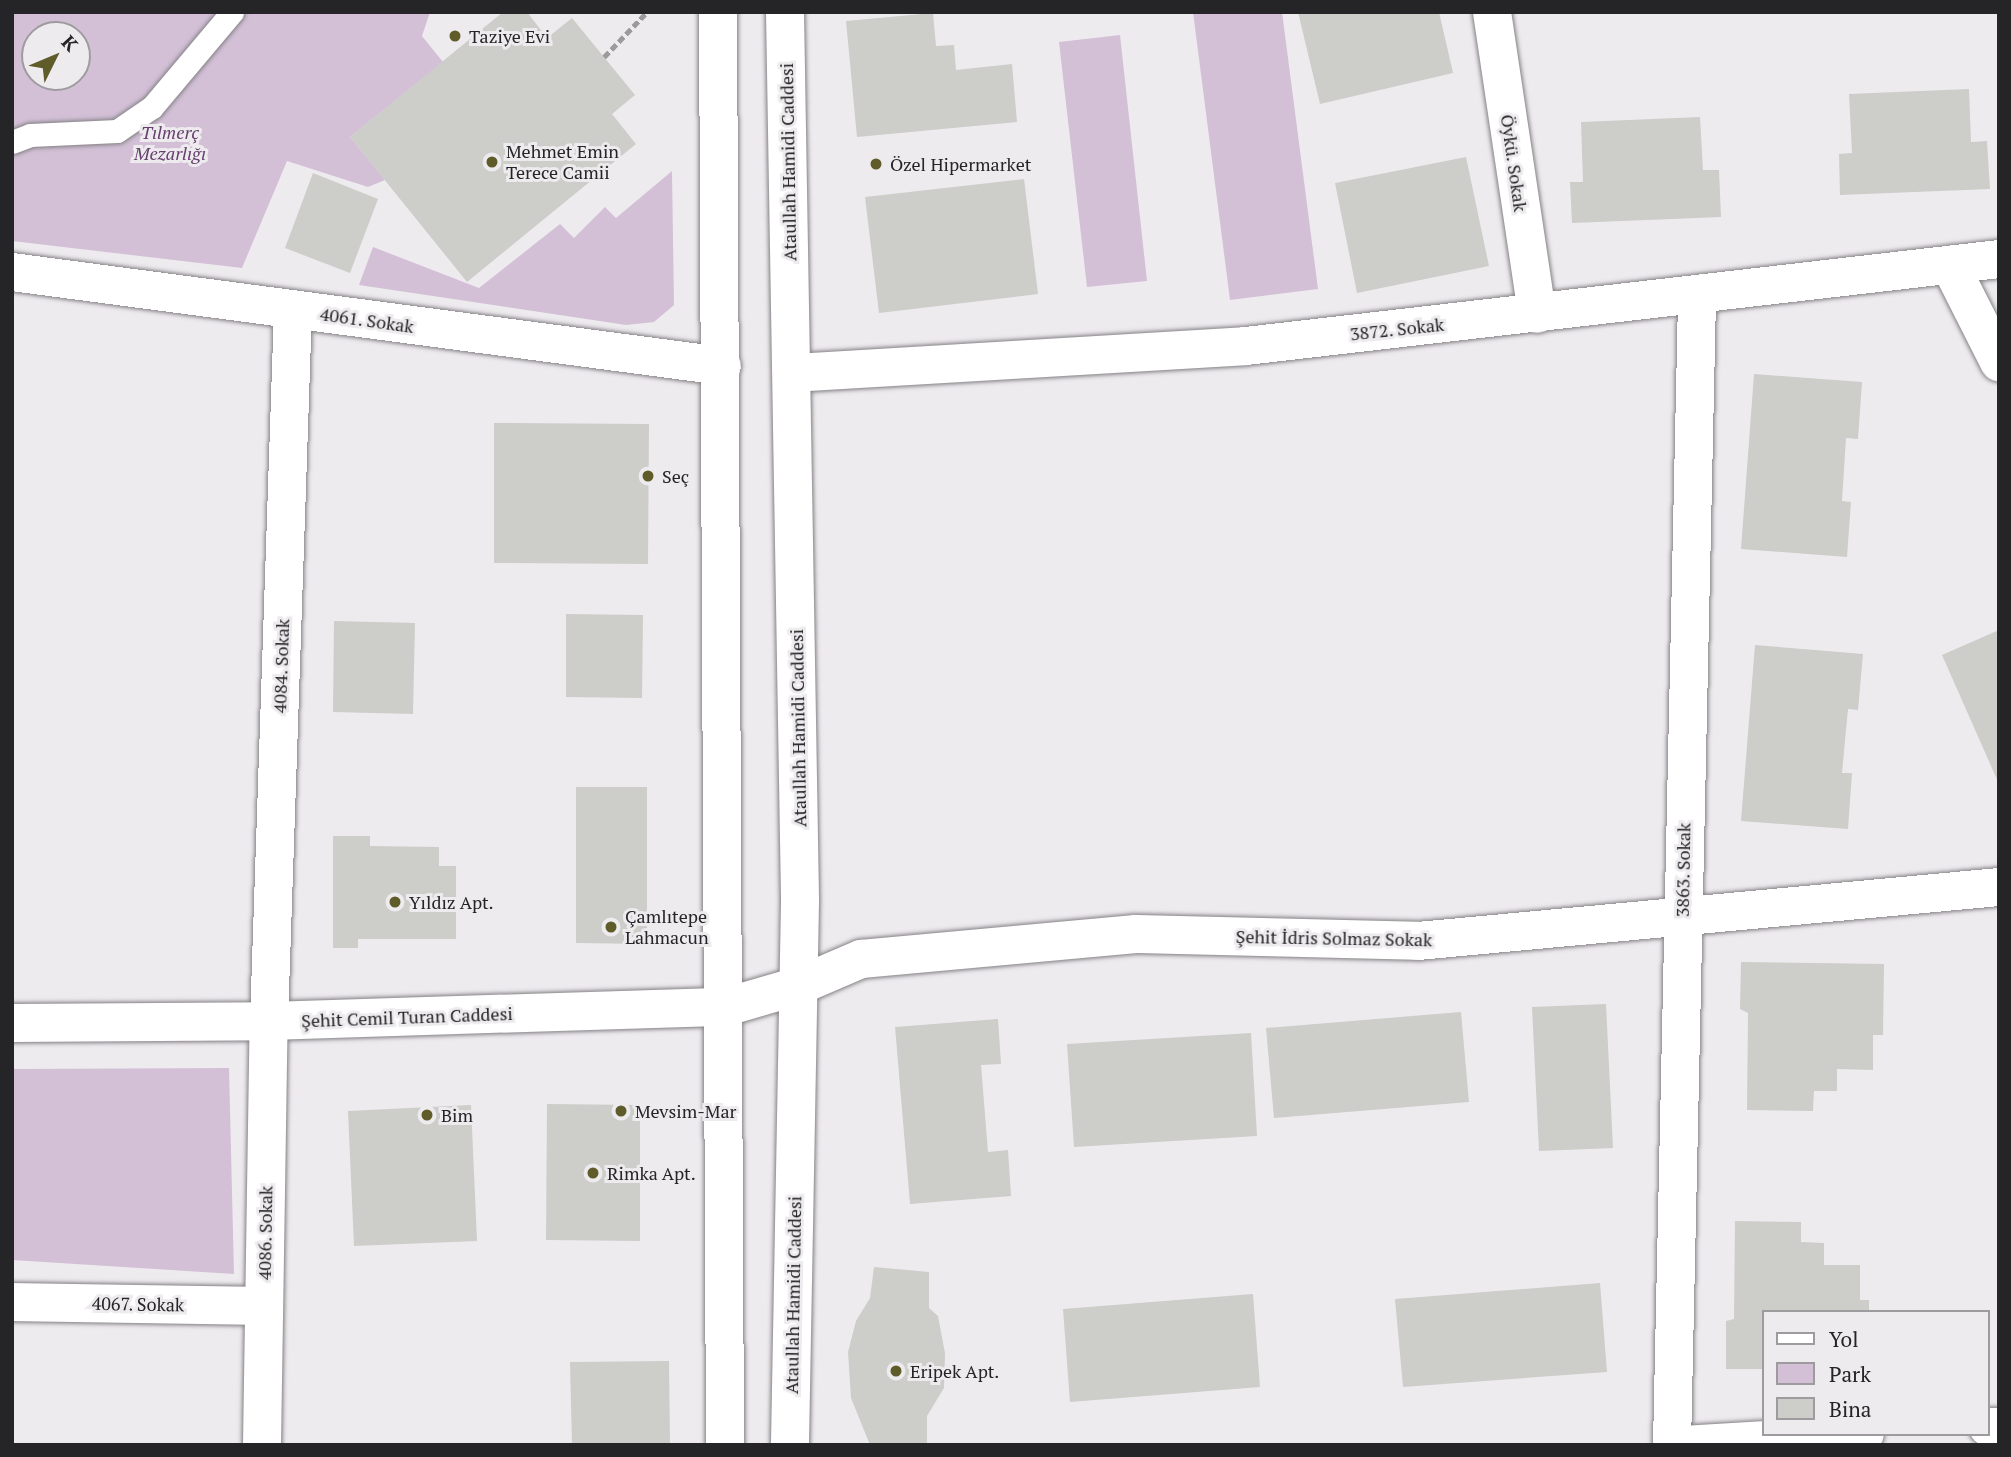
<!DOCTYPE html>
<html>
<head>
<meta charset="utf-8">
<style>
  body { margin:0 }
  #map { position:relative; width:2011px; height:1457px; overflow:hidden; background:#eeebef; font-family:"PT Serif",serif }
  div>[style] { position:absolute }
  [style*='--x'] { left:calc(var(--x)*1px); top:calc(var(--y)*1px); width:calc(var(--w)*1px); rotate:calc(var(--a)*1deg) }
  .green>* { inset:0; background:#d3c0d7 }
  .building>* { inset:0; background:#cdcdc9 }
  .path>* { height:4.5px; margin-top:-2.25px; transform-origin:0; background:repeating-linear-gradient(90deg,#9d9a9e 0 7px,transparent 0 10.5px) }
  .roads { filter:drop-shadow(0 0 2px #858286) drop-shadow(0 0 2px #858286) }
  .lane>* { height:23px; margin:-11.5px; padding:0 11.5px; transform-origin:11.5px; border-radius:11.5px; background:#fff }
  .street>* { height:38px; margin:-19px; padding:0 19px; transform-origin:19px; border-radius:19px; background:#fff }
  .secondary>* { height:38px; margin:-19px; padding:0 19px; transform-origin:19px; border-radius:19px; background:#fff }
  .dots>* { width:19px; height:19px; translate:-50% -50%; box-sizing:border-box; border:4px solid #eeebef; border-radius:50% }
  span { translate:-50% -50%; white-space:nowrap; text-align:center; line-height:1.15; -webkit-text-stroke:6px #eeebef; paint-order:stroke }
  .poi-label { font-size:18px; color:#252426 }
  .left { translate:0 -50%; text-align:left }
  .park-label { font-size:18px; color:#673f6f; font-style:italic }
  .street-label { font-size:18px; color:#252426 }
  .frame { position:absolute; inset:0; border:14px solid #252426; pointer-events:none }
  .legend { position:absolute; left:1762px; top:1310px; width:228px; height:126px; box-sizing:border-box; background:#eeebef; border:2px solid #9e9b9f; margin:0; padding:9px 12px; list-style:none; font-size:21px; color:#252426 }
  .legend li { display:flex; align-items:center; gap:14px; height:35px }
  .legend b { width:35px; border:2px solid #9e9b9f }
  .north { position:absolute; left:21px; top:21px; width:70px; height:70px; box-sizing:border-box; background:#eeebef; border:2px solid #9e9b9f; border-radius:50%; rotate:47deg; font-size:19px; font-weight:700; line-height:28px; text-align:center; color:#252426 }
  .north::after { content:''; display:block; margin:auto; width:24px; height:32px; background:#5f5c29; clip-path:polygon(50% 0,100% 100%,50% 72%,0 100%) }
</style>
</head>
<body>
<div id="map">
  <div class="green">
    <i style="clip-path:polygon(evenodd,12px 12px,430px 12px,422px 36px,443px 62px,350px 137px,385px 180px,368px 187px,287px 161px,242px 268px,12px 241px,12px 12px,35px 35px,77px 35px,77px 77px,35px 77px,35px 35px)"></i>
    <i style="clip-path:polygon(1193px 12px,1282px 12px,1318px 289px,1230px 300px)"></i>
    <i style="clip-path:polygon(1120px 35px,1147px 281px,1087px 287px,1059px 42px)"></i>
    <i style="clip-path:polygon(672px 171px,674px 305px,654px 322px,626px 325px,359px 285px,373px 247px,479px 288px,560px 224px,574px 238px,605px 207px,616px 218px)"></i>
    <i style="clip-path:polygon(229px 1068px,234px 1274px,12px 1260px,12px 1069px)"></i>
  </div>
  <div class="building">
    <i style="clip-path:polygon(503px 12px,527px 12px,547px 38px,572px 18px,635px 95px,612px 114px,636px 144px,467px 282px,350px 137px)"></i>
    <i style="clip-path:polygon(1298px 12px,1439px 12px,1453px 73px,1320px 104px)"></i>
    <i style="clip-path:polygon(933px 13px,936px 46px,954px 45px,956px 70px,1012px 64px,1017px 122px,857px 137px,846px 21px)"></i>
    <i style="clip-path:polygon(1969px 89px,1971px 142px,1987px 141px,1990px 189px,1840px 195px,1839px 154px,1852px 153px,1849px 94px)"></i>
    <i style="clip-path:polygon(1700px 117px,1703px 170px,1719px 170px,1721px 217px,1572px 223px,1570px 182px,1583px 182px,1581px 122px)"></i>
    <i style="clip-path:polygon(1466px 157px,1489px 266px,1357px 293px,1335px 183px)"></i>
    <i style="clip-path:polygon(313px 173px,378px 199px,350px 273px,285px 248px)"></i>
    <i style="clip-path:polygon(1024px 179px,1038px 294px,879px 313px,865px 197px)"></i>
    <i style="clip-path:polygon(1754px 374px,1862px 382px,1858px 439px,1846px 438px,1842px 501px,1851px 502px,1847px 557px,1741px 549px)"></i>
    <i style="clip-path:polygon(494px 423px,649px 424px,648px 564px,494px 563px)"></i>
    <i style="clip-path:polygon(566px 614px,643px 615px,642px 698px,566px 697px)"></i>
    <i style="clip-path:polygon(334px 621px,415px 623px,413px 714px,333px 712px)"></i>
    <i style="clip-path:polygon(1999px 630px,1999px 784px,1942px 655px)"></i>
    <i style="clip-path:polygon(1755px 645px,1863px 654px,1858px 710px,1848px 709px,1842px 773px,1852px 773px,1848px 829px,1741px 821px)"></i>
    <i style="clip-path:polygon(576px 787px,647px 787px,647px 944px,576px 943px)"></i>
    <i style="clip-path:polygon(333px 836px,370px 836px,370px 846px,439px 847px,439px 866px,456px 866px,456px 939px,358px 939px,358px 948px,333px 948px)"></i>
    <i style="clip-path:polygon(1741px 962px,1884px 964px,1883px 1035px,1873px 1035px,1873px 1070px,1837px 1069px,1837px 1091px,1814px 1091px,1813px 1111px,1747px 1110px,1748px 1013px,1740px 1009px)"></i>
    <i style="clip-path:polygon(1606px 1004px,1613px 1148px,1539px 1151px,1532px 1007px)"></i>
    <i style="clip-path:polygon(1461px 1012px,1469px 1102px,1274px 1118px,1266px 1028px)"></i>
    <i style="clip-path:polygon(998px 1019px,1001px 1064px,981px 1065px,988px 1152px,1008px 1150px,1011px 1196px,910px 1204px,895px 1027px)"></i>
    <i style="clip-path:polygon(1251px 1033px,1257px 1136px,1074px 1147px,1067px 1044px)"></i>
    <i style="clip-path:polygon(547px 1104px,640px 1105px,640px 1241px,546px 1240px)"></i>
    <i style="clip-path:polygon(471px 1105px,477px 1241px,354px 1246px,348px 1111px)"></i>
    <i style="clip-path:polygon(1735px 1221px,1801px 1222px,1801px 1242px,1824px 1243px,1824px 1265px,1860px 1265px,1860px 1300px,1869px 1300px,1869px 1312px,1764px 1312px,1764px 1369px,1726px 1369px,1726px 1321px,1734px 1319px)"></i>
    <i style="clip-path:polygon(874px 1267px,929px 1272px,929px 1308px,938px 1316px,945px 1353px,944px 1388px,927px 1416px,927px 1445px,870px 1445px,851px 1398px,848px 1352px,856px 1321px,870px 1298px)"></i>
    <i style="clip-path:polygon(1600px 1283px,1607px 1372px,1403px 1387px,1395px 1299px)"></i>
    <i style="clip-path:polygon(1253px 1294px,1260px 1387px,1070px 1402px,1063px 1309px)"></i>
    <i style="clip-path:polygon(669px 1361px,670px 1445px,572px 1445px,570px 1362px)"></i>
  </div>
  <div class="path">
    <i style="--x:604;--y:57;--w:62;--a:-46.3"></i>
  </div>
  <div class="roads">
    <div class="lane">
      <i style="--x:12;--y:142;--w:19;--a:-21"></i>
      <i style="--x:30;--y:135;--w:87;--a:-2.6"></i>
      <i style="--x:117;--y:131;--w:42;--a:-34.4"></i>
      <i style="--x:152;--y:107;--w:124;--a:-49.9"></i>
    </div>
    <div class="street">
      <i style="--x:1492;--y:12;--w:305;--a:81.5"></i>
      <i style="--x:1950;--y:265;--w:109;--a:63.2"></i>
      <i style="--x:12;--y:272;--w:716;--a:7.54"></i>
      <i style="--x:793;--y:373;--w:454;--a:-3.4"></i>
      <i style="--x:1246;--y:346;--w:758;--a:-6.59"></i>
      <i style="--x:798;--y:986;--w:69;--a:-23.2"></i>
      <i style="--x:861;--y:959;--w:276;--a:-5.2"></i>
      <i style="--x:1136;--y:934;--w:282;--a:1.4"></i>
      <i style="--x:1418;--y:941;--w:584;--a:-5.31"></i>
      <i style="--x:12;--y:1302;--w:251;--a:0.9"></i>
      <i style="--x:1988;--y:1427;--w:11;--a:0"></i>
      <i style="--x:262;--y:1445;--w:424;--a:-89.1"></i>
      <i style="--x:269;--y:1021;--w:711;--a:-88.07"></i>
      <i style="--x:1672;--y:1445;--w:1150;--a:-88.75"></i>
      <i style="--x:1681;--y:1445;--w:184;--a:-3.4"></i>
    </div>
    <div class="secondary">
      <i style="--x:718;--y:12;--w:1433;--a:89.72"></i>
      <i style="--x:785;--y:12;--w:890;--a:89.03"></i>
      <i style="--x:800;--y:902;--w:543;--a:91.06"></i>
      <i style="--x:12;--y:1023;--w:257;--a:-0.4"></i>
      <i style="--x:269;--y:1021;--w:457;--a:-1.8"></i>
      <i style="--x:726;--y:1007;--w:75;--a:-16.3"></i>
    </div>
  </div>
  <div class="dots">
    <i style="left:455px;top:36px;background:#5f5c29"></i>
    <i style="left:492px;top:162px;background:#5f5c29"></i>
    <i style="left:876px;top:164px;background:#5f5c29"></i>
    <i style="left:648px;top:476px;background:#5f5c29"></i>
    <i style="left:395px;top:902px;background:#5f5c29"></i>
    <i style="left:611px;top:927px;background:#5f5c29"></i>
    <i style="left:621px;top:1111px;background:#5f5c29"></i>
    <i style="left:427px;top:1115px;background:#5f5c29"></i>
    <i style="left:593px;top:1173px;background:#5f5c29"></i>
    <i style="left:896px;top:1371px;background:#5f5c29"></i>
  </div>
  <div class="poi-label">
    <span class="left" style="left:469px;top:36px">Taziye Evi</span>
    <span class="left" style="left:506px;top:162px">Mehmet Emin<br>Terece Camii</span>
    <span class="left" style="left:890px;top:164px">Özel Hipermarket</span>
    <span class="left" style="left:662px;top:476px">Seç</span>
    <span class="left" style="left:409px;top:902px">Yıldız Apt.</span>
    <span class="left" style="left:625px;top:927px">Çamlıtepe<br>Lahmacun</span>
    <span class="left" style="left:635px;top:1111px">Mevsim-Mar</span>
    <span class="left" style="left:441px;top:1115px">Bim</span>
    <span class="left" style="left:607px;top:1173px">Rimka Apt.</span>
    <span class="left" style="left:910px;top:1371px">Eripek Apt.</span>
  </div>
  <div class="park-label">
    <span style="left:170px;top:143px">Tılmerç<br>Mezarlığı</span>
  </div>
  <div class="street-label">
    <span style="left:788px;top:162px;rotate:-91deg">Ataullah Hamidi Caddesi</span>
    <span style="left:1514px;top:163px;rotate:82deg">Öykü. Sokak</span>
    <span style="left:367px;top:320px;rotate:8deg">4061. Sokak</span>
    <span style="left:1397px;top:329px;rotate:-6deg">3872. Sokak</span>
    <span style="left:281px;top:666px;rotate:-88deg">4084. Sokak</span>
    <span style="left:798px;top:728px;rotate:-91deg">Ataullah Hamidi Caddesi</span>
    <span style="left:1683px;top:870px;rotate:-89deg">3863. Sokak</span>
    <span style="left:1334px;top:938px;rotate:1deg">Şehit İdris Solmaz Sokak</span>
    <span style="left:407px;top:1017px;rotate:-2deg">Şehit Cemil Turan Caddesi</span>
    <span style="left:265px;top:1233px;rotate:-89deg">4086. Sokak</span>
    <span style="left:793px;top:1295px;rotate:-89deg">Ataullah Hamidi Caddesi</span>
    <span style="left:138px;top:1304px;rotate:1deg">4067. Sokak</span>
  </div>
  <div class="frame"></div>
  <ul class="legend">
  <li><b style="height:9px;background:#fff"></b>Yol</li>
  <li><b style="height:19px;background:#d3c0d7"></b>Park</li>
  <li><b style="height:19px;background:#cdcdc9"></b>Bina</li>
  </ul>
  <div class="north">K</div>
</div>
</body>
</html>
